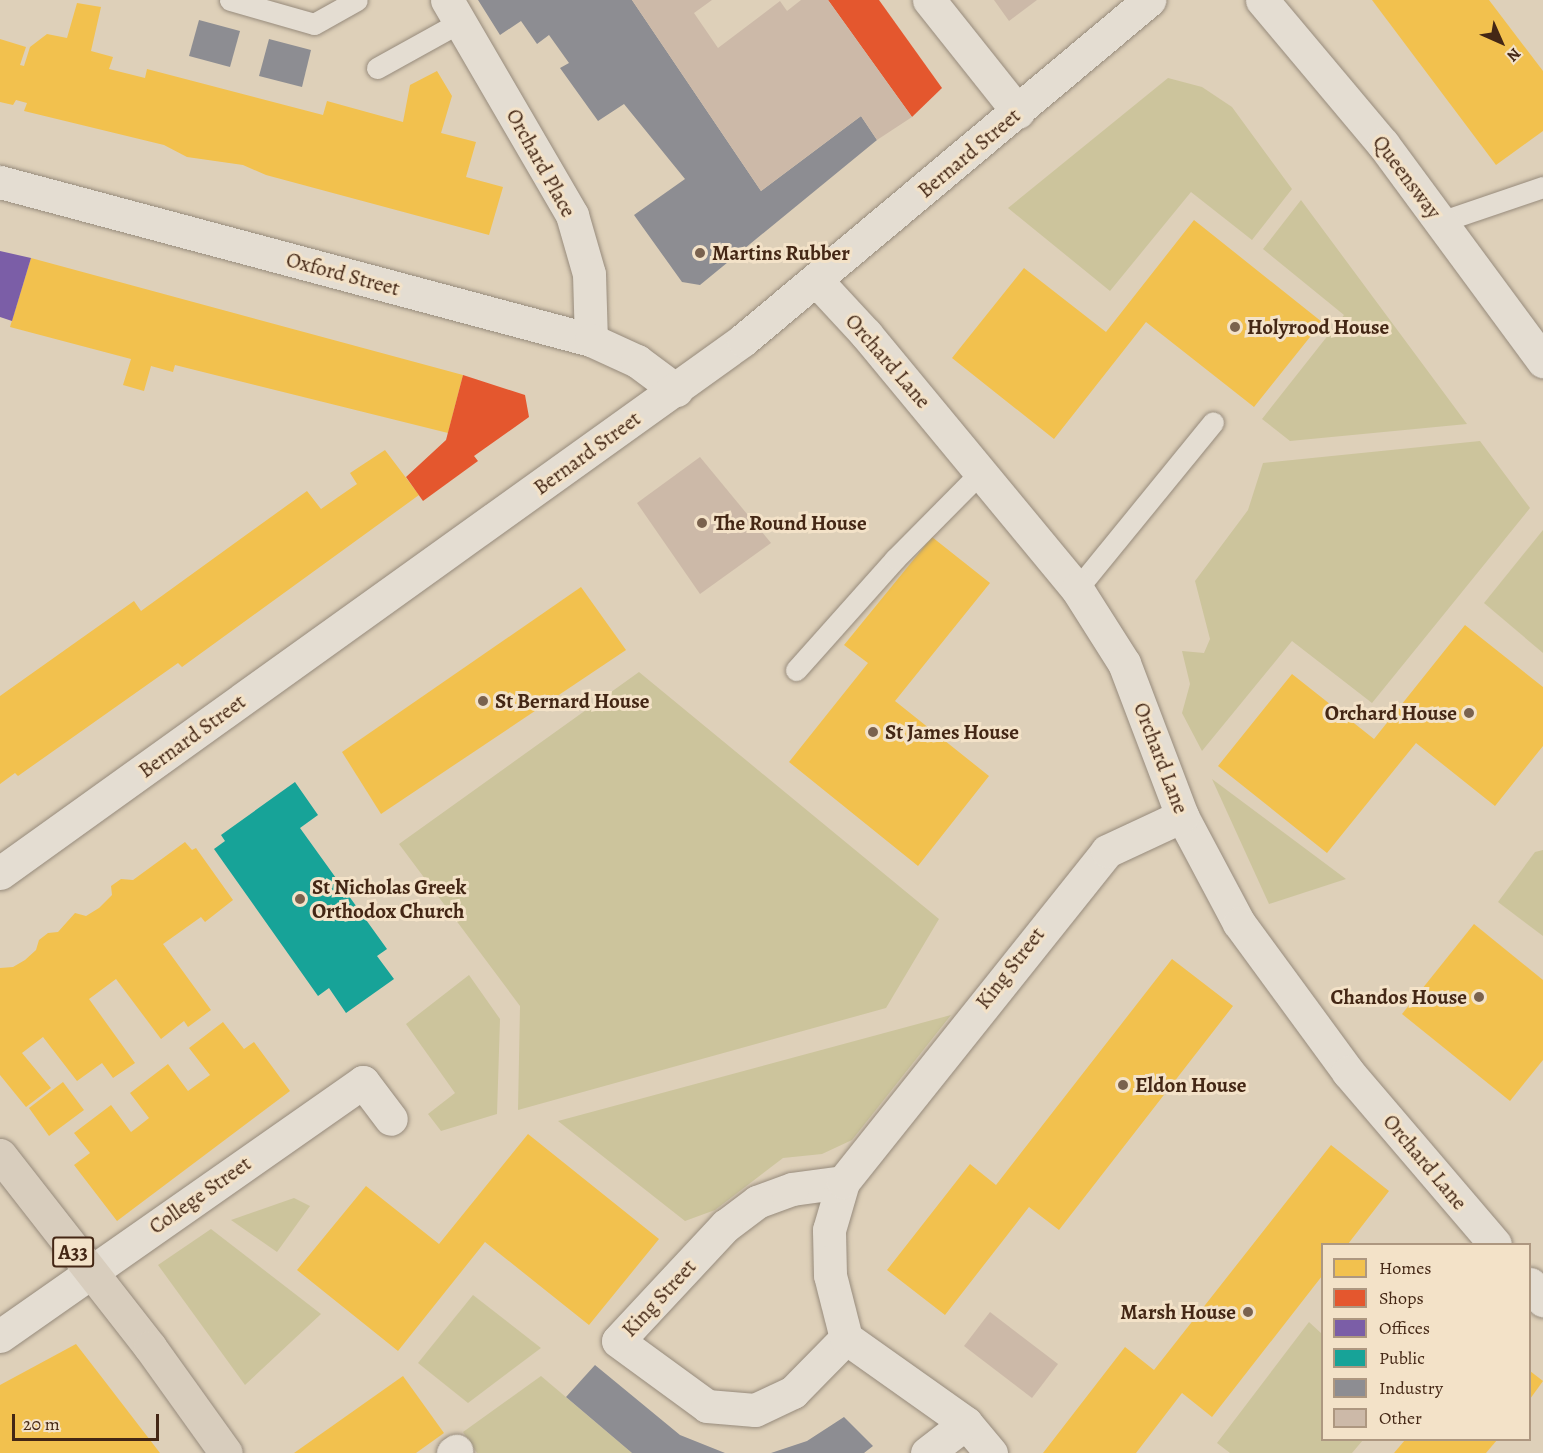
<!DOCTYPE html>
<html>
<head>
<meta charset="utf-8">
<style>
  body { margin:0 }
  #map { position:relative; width:1543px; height:1453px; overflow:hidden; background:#ded0b9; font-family:Alegreya,serif }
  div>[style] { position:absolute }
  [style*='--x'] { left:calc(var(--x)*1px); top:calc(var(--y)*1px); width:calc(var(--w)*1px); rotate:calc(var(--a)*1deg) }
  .green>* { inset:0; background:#ccc49c }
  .homes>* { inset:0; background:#f2c14e }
  .shops>* { inset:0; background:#e4572e }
  .offices>* { inset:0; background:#7b5ea7 }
  .public>* { inset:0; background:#17a398 }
  .industry>* { inset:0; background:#8d8d92 }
  .building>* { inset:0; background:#ccb9a8 }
  .roads { filter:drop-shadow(0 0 2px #978b7c) drop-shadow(0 0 2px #978b7c) }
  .service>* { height:21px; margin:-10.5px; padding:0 10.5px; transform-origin:10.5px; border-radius:10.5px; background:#e4ddd2 }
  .minor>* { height:33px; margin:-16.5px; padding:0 16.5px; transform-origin:16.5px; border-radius:16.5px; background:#e4ddd2 }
  .tertiary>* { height:33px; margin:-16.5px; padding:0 16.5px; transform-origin:16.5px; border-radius:16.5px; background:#e4ddd2 }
  .primary>* { height:33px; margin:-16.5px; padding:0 16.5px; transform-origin:16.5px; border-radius:16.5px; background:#d8cdbd }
  .dots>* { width:16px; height:16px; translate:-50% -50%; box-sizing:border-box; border:3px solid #f3e2c8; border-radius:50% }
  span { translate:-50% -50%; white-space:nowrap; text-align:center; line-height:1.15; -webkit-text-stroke:6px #f3e2c8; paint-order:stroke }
  .shield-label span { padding:2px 4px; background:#f3e2c8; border:2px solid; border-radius:4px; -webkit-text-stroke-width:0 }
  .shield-label { font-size:20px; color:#442715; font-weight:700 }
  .street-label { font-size:21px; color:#442715 }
  .poi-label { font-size:21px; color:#442715; font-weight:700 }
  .left { translate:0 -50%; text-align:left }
  .right { translate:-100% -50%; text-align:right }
  .legend { position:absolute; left:1321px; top:1243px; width:210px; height:198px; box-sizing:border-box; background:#f3e2c8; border:2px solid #ad9780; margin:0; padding:8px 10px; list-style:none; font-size:18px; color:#442715 }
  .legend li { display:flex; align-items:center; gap:12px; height:30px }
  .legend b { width:30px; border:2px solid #ad9780 }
  .north { position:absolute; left:1471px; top:12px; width:60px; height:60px; -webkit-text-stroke:4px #f3e2c8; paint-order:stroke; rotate:135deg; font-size:16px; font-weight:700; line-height:24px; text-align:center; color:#442715 }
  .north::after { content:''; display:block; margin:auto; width:21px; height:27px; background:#442715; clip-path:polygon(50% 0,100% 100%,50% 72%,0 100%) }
  .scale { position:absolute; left:12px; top:1414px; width:147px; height:27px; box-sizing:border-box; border:3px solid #442715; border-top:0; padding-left:8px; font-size:18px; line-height:21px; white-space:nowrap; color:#442715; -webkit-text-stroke:4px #f3e2c8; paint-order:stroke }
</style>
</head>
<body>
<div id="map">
  <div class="green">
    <i style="clip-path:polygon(1168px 78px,1202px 87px,1232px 107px,1292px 189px,1252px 240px,1191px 192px,1110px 291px,1008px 208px)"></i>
    <i style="clip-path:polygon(1301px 200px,1467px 424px,1290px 441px,1262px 419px,1344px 315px,1263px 249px)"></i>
    <i style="clip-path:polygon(1480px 441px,1530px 508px,1372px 703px,1292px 641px,1202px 751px,1182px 713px,1190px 684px,1182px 651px,1204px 653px,1210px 639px,1195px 581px,1248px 510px,1263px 463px)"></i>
    <i style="clip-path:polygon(1543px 530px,1543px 653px,1484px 603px)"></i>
    <i style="clip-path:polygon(639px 672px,939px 919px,886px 1008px,518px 1110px,520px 1006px,399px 844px)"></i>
    <i style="clip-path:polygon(1212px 779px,1346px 879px,1269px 904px)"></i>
    <i style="clip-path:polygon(1543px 850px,1543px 936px,1498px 902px,1535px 852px)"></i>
    <i style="clip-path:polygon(469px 975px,500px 1019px,497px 1114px,441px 1131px,428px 1114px,455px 1093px,406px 1024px)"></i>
    <i style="clip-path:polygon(951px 1015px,852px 1140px,822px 1154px,783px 1158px,715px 1210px,685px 1221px,558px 1121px)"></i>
    <i style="clip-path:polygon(294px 1198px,310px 1206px,277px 1252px,231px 1220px)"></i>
    <i style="clip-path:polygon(211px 1229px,321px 1314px,245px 1385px,158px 1265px)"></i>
    <i style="clip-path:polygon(473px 1295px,541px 1348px,468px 1403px,418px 1363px)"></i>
    <i style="clip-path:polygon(1309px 1322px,1322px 1334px,1322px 1440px,1363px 1440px,1352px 1453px,1230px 1453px,1217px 1443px)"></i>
    <i style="clip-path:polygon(541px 1376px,632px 1453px,477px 1453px,463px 1432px)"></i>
  </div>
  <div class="homes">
    <i style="clip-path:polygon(1372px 0,1489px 0,1543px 71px,1543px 131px,1496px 165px)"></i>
    <i style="clip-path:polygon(77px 3px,101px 7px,91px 51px,113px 57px,109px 69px,145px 78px,147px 69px,323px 115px,327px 101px,403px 122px,410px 85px,437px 71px,452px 96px,441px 133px,476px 142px,466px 177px,503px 187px,489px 235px,266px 175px,243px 165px,187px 157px,164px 145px,24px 111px,27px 103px,16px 100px,13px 105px,0 102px,0 39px,26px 47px,20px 65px,24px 66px,30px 47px,47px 34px,67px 38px)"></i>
    <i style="clip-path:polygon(1194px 220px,1322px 322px,1254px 407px,1146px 322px,1054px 439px,952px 358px,1024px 268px,1106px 332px)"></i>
    <i style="clip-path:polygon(31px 258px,463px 375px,448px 433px,175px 365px,173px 372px,151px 366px,144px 391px,123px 385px,131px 359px,10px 327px)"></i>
    <i style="clip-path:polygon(385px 450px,419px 495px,182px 667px,178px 663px,18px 776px,15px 773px,0 784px,0 696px,134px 601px,141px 611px,307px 491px,321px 509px,357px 484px,350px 473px)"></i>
    <i style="clip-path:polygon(932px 537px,990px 583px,895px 701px,989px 776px,918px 866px,789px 762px,868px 663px,844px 645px)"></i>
    <i style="clip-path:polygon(581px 587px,626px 650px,381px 814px,342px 752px)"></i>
    <i style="clip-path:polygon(1465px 625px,1543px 687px,1543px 746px,1495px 806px,1416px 743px,1327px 853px,1218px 766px,1292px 674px,1374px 739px)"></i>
    <i style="clip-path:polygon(185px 842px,192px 850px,196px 848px,233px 900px,205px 922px,201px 917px,163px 944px,211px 1010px,188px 1027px,184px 1021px,161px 1039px,116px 979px,89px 999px,135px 1063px,113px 1078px,102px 1063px,77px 1081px,43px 1037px,22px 1053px,51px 1088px,26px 1107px,0 1075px,0 968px,13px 967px,25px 960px,36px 950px,39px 940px,48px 933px,58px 932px,75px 913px,86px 916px,99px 908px,112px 895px,111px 886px,121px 879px,133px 880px)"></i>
    <i style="clip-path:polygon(1474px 924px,1543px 980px,1543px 1060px,1510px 1101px,1402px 1014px)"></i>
    <i style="clip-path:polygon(1172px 959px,1233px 1006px,1059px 1230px,1029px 1207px,945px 1315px,887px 1270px,970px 1164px,996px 1185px)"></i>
    <i style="clip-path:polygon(223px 1022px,244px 1049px,254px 1042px,290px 1091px,117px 1221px,74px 1165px,90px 1153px,74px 1133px,111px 1105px,131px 1132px,139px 1126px,149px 1118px,130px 1093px,168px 1064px,188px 1091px,210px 1075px,189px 1048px)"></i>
    <i style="clip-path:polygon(63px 1082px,84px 1110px,49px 1136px,29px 1108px)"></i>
    <i style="clip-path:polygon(528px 1134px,659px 1239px,589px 1325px,485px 1242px,398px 1351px,297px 1270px,366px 1186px,439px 1244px)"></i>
    <i style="clip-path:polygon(1331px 1145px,1389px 1191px,1348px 1244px,1322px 1244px,1322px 1276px,1212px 1417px,1182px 1393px,1136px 1453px,1043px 1453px,1125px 1347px,1154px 1370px)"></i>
    <i style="clip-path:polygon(76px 1344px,100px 1375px,160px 1453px,0 1453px,0 1385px)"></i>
    <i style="clip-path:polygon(1530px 1371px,1543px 1381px,1530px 1399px)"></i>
    <i style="clip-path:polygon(403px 1376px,444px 1433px,416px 1453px,294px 1453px)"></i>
    <i style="clip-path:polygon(1405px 1440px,1497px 1440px,1486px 1453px,1394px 1453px)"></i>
  </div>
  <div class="shops">
    <i style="clip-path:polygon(828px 0,879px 0,942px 88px,912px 117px)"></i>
    <i style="clip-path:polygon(463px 375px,525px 395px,529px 417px,474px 456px,478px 461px,423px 501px,406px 477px,446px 440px)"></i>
  </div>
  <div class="offices">
    <i style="clip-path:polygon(0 251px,31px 258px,12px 321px,0 317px)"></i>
  </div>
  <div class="public">
    <i style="clip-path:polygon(295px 782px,318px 815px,300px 828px,387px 949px,377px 956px,394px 979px,346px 1013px,329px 988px,318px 996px,214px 849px,225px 841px,221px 835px)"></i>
  </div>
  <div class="industry">
    <i style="clip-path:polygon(478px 0,632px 0,761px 191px,861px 116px,877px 140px,700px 285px,682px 282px,634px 215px,685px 179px,624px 104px,598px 121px,560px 68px,569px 63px,549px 35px,537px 44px,521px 21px,500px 35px)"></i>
    <i style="clip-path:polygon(199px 20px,240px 31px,230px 67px,189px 56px)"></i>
    <i style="clip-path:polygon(269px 39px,311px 50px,302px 87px,259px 76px)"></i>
    <i style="clip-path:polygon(595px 1365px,680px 1435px,725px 1453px,632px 1453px,566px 1397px)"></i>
    <i style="clip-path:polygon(844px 1417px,873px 1446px,864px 1453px,771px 1453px,807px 1441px)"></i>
  </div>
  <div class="building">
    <i style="clip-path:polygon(632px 0,712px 0,694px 13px,718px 48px,780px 1px,787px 11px,801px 0,828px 0,912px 117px,877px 140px,861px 116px,761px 191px)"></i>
    <i style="clip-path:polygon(994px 0,1037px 0,1009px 21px)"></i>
    <i style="clip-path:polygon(700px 457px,771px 543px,700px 594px,637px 503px)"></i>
    <i style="clip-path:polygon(990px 1312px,1058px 1364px,1032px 1398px,964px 1346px)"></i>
  </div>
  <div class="roads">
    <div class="service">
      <i style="--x:230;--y:0;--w:87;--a:15.9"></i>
      <i style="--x:314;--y:24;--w:49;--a:-29.2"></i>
      <i style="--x:377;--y:68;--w:95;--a:-29"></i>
      <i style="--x:1440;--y:222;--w:109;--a:-18.8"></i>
      <i style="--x:1077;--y:589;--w:215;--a:-50.8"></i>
      <i style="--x:796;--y:670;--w:149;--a:-48.3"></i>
      <i style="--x:895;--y:559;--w:124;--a:-45.3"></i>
    </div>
    <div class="minor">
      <i style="--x:447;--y:0;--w:249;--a:59.8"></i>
      <i style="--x:572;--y:215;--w:61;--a:73.9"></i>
      <i style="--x:589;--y:274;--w:66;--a:88.3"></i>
      <i style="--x:929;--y:0;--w:143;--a:51.5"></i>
      <i style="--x:0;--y:182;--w:612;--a:14.97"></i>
      <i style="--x:591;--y:340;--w:51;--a:24.5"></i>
      <i style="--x:637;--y:361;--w:49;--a:36.6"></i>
      <i style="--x:816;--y:280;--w:74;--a:47.2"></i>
      <i style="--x:866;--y:334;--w:331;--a:50.4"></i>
      <i style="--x:1077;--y:589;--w:88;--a:57.6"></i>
      <i style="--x:1124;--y:663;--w:164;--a:69.2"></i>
      <i style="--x:1182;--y:816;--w:121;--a:62"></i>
      <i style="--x:1239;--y:923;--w:185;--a:53.8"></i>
      <i style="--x:1348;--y:1072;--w:226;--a:49.5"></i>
      <i style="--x:843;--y:1182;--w:51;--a:172.2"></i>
      <i style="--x:792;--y:1189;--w:37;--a:160"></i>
      <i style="--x:757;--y:1202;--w:39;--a:143"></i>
      <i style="--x:726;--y:1225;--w:158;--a:133"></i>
      <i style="--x:618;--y:1341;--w:110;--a:36.1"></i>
      <i style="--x:707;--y:1406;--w:48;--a:4.8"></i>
      <i style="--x:755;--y:1410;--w:42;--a:-25.3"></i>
      <i style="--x:793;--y:1392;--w:76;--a:-45.5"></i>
      <i style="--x:1530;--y:1284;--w:21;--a:51"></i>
      <i style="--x:0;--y:1336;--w:443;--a:-35"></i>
      <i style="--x:363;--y:1082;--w:46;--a:52.9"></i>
      <i style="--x:453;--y:1453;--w:4;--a:-34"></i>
      <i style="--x:927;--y:1453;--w:49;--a:-37.6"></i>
      <i style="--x:991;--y:1453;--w:39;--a:-130"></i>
      <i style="--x:966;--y:1423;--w:147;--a:-144.7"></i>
      <i style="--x:846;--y:1338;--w:65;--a:-104.3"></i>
      <i style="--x:830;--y:1275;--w:45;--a:-91.3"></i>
      <i style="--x:829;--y:1230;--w:50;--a:-73.7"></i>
      <i style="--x:843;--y:1182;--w:423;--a:-51.4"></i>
      <i style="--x:1107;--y:851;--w:83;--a:-25"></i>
    </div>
    <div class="tertiary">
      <i style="--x:1262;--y:0;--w:188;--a:50"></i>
      <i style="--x:1383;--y:144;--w:270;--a:53.6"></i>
      <i style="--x:0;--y:873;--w:914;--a:-35.65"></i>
      <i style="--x:743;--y:340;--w:530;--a:-39.94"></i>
    </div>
    <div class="primary">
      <i style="--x:0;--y:1155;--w:244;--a:52"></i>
      <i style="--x:150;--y:1347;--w:130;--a:54.4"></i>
    </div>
  </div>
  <div class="dots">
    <i style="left:700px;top:253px;background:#7a624e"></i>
    <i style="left:1235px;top:327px;background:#7a624e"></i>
    <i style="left:702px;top:523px;background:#7a624e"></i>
    <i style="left:483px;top:701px;background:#7a624e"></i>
    <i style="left:1469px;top:713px;background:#7a624e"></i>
    <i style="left:873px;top:732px;background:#7a624e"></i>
    <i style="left:300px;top:899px;background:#7a624e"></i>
    <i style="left:1479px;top:997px;background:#7a624e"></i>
    <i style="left:1123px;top:1085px;background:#7a624e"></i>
    <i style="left:1248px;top:1312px;background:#7a624e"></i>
  </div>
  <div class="shield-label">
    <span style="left:73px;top:1252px">A33</span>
  </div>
  <div class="street-label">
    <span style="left:969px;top:153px;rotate:-40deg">Bernard Street</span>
    <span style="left:541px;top:163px;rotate:61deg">Orchard Place</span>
    <span style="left:1407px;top:177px;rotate:53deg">Queensway</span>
    <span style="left:343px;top:274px;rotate:15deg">Oxford Street</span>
    <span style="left:888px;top:361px;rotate:49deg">Orchard Lane</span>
    <span style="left:587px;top:453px;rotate:-36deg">Bernard Street</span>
    <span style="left:192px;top:736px;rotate:-36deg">Bernard Street</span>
    <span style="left:1161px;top:758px;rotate:69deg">Orchard Lane</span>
    <span style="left:1010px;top:968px;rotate:-52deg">King Street</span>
    <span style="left:1425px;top:1162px;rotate:50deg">Orchard Lane</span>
    <span style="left:200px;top:1195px;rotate:-35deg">College Street</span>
    <span style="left:659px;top:1298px;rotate:-47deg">King Street</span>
  </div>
  <div class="poi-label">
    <span class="left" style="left:712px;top:253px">Martins Rubber</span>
    <span class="left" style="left:1247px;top:327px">Holyrood House</span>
    <span class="left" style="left:714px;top:523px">The Round House</span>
    <span class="left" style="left:495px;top:701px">St Bernard House</span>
    <span class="right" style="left:1457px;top:713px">Orchard House</span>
    <span class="left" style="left:885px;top:732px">St James House</span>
    <span class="left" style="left:312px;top:899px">St Nicholas Greek<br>Orthodox Church</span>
    <span class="right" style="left:1467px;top:997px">Chandos House</span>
    <span class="left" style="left:1135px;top:1085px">Eldon House</span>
    <span class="right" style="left:1236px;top:1312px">Marsh House</span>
  </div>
  <ul class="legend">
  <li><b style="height:16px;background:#f2c14e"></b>Homes</li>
  <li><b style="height:16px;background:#e4572e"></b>Shops</li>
  <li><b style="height:16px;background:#7b5ea7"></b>Offices</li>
  <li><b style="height:16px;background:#17a398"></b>Public</li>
  <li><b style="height:16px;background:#8d8d92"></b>Industry</li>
  <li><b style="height:16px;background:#ccb9a8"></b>Other</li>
  </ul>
  <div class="north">N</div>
  <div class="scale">20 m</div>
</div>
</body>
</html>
